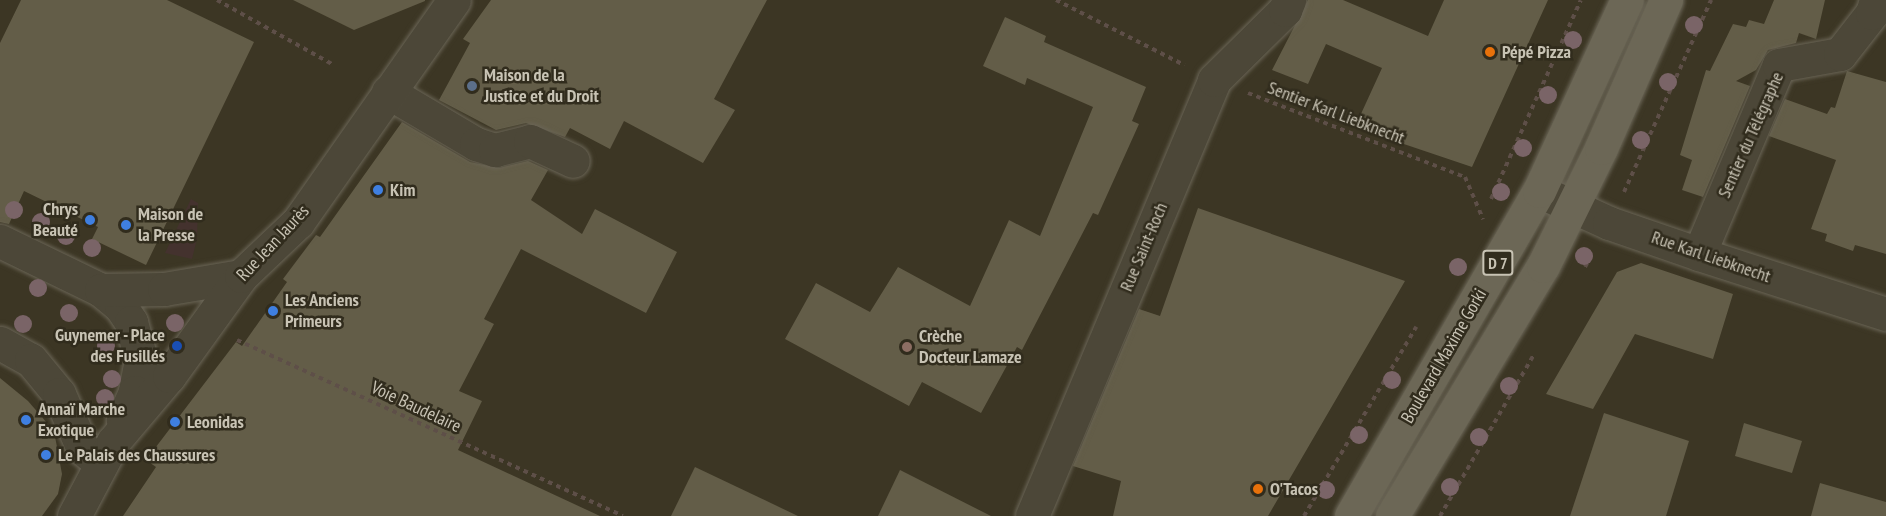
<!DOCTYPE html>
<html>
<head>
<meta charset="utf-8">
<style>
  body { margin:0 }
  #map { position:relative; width:1886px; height:516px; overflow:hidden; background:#3c3624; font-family:"PT Sans Narrow",sans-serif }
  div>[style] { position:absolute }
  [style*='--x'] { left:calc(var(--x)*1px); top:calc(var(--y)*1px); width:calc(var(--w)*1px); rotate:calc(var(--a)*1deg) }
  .green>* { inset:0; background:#44322e }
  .building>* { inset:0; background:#635d48 }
  .path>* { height:4px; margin-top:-2px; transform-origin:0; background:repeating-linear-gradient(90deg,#5e4f48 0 4.5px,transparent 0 9px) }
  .roads { filter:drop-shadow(0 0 2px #6a6556) drop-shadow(0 0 2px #6a6556) }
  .minor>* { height:33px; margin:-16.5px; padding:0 16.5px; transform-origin:16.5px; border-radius:16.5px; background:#4c4738 }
  .major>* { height:33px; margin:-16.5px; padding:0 16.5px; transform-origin:16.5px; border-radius:16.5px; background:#6c6756 }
  .trees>* { width:18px; height:18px; margin:-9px; border-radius:50%; background:#7a6467 }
  .dots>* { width:16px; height:16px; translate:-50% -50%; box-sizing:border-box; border:3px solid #312c1d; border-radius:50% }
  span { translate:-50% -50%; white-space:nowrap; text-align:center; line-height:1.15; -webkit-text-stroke:5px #312c1d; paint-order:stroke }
  .shield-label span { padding:2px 4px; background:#312c1d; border:2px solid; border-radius:4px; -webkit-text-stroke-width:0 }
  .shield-label { font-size:16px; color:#c8c3b4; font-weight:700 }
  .poi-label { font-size:18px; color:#c8c3b4; font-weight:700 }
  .left { translate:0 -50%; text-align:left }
  .right { translate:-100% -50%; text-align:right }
  .street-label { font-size:18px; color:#c8c3b4 }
</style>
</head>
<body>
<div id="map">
  <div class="green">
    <i style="clip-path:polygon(191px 199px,198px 203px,197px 239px,192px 259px,165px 253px)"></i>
  </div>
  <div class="building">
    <i style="clip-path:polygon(21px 0,167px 0,254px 42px,146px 265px,92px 239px,98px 227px,24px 191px,9px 224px,0 222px,0 43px)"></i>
    <i style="clip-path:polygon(293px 0,425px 0,425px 1px,354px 30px)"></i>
    <i style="clip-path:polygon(491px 0,767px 0,714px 99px,735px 110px,703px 163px,624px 121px,610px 149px,570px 128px,565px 137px,526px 123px,496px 130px,439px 100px,470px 43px,463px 39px)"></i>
    <i style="clip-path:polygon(1308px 0,1343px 0,1428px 36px,1444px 0,1548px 0,1472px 167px,1386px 138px,1389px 129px,1360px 116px,1382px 68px,1326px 44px,1308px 84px,1272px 70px)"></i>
    <i style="clip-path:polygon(1774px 0,1825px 0,1816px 39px,1799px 33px,1796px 43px,1768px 50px,1756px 70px,1736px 81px,1750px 86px,1703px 197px,1682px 190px,1692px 160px,1680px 155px,1706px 70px,1710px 71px,1733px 24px,1746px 27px,1749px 20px,1764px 24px)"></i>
    <i style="clip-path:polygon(1005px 17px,1046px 36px,1044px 42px,1146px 87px,1132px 121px,1139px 124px,1098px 215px,1093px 213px,1022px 350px,1017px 347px,981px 413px,922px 382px,909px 406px,785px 339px,816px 283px,870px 312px,898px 267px,970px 306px,1009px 220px,1040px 236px,1093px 107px,1027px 78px,1025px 85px,983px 66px)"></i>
    <i style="clip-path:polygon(1847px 71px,1886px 82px,1886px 254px,1855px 245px,1853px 251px,1825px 241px,1827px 234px,1811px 229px,1836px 160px,1769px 136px,1785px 99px,1827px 114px,1831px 107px,1835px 108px)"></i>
    <i style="clip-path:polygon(402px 122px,470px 162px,499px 168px,528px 161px,548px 170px,531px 200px,582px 234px,595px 209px,677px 252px,646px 313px,521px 249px,484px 319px,494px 324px,459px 391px,482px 401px,458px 450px,600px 516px,123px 516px,156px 467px,146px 460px,236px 342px,242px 346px,287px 282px,283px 279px,316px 235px,320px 237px)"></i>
    <i style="clip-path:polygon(1198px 208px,1405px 281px,1268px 516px,1113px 516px,1121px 481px,1073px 466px,1139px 309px,1160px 316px)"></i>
    <i style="clip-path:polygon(1641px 263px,1733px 294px,1713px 359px,1635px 334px,1593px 409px,1546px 394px,1617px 272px)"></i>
    <i style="clip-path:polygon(0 378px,28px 401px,54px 431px,62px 474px,58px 494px,42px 516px,0 516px)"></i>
    <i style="clip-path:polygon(1604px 413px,1689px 441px,1666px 516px,1570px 516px)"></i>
    <i style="clip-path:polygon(1744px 423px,1802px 441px,1792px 473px,1735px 456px)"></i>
    <i style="clip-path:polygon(695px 467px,798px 516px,671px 516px)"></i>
    <i style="clip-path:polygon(900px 470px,991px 516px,878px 516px)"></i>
    <i style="clip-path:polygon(1820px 483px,1886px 502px,1886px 516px,1811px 516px)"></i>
  </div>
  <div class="path">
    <i style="--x:217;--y:0;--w:132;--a:29.1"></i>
    <i style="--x:1056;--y:0;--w:144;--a:26.9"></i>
    <i style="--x:1248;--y:93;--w:233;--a:21.2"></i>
    <i style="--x:1465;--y:177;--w:46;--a:66.8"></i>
    <i style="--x:1624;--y:192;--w:211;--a:-65.6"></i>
    <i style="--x:1491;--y:199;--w:218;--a:-65.7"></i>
    <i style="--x:1585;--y:267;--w:17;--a:-62"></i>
    <i style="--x:237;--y:340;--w:424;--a:24.5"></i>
    <i style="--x:1304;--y:516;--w:220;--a:-59.3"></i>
    <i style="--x:1440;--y:516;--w:185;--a:-59.8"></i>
  </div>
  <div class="roads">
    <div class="minor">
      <i style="--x:388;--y:92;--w:102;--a:30.6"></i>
      <i style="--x:476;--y:144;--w:20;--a:18"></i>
      <i style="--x:495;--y:150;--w:36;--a:-14"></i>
      <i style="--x:530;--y:141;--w:47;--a:24.9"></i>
      <i style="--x:1539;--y:191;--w:77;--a:24.6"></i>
      <i style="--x:1609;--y:223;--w:95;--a:19"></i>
      <i style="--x:1699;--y:254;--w:196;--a:17.8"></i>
      <i style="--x:0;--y:241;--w:112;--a:25.9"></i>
      <i style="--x:101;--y:290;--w:26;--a:40"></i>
      <i style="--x:121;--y:307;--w:18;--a:56"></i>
      <i style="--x:131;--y:322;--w:39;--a:75"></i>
      <i style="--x:141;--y:360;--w:33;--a:101"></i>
      <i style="--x:135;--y:392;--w:30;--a:114"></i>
      <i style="--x:1699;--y:254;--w:205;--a:-67.1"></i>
      <i style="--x:1779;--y:65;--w:62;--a:-10.2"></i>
      <i style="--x:1840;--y:54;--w:52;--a:-52"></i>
      <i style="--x:1872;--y:13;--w:14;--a:-73"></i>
      <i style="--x:101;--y:290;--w:63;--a:-0.9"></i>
      <i style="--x:164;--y:289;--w:78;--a:-9.6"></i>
      <i style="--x:0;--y:343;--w:35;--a:29"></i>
      <i style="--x:31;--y:360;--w:44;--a:50.5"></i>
      <i style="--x:59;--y:394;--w:60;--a:66.4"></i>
      <i style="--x:83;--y:449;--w:23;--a:38"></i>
      <i style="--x:74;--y:516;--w:84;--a:-62.2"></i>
      <i style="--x:113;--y:442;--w:87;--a:-49.7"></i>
      <i style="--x:169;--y:376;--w:123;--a:-54.2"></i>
      <i style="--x:241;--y:276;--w:79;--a:-43.5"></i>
      <i style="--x:298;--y:222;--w:271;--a:-54.9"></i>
      <i style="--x:1032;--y:516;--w:472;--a:-67.3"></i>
      <i style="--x:1214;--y:80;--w:100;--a:-44.6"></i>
      <i style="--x:1285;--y:10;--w:11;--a:-68"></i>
    </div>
    <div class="major">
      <i style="--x:1351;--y:516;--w:375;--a:-60"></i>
      <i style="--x:1539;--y:191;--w:210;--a:-65.3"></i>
      <i style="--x:1392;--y:516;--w:292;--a:-58.9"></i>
      <i style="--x:1543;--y:266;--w:131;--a:-63.8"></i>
      <i style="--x:1601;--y:148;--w:162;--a:-66.3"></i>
    </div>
  </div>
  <div class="trees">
    <i style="left:1694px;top:25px"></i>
    <i style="left:1573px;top:40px"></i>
    <i style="left:1668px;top:82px"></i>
    <i style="left:1548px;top:95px"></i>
    <i style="left:1641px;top:140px"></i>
    <i style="left:1523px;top:148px"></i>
    <i style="left:1501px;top:192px"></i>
    <i style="left:14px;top:210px"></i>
    <i style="left:41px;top:222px"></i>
    <i style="left:66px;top:236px"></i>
    <i style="left:92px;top:248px"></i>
    <i style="left:1584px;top:256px"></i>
    <i style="left:1458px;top:267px"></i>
    <i style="left:38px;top:288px"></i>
    <i style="left:69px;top:313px"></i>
    <i style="left:175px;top:323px"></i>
    <i style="left:23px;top:324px"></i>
    <i style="left:106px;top:346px"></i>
    <i style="left:112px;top:379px"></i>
    <i style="left:1392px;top:380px"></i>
    <i style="left:1509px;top:386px"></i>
    <i style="left:105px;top:398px"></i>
    <i style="left:1359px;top:435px"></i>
    <i style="left:1479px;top:437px"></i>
    <i style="left:1450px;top:487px"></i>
    <i style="left:1326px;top:490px"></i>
  </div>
  <div class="dots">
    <i style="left:1490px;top:52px;background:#e8710a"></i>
    <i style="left:472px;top:86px;background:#5c6f8a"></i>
    <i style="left:378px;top:190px;background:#3f7fe0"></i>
    <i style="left:90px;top:220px;background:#3f7fe0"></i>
    <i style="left:126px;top:225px;background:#3f7fe0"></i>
    <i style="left:273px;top:311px;background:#3f7fe0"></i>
    <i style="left:177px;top:346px;background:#1a4fb4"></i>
    <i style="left:907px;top:347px;background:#8d6e63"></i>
    <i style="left:26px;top:420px;background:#3f7fe0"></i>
    <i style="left:175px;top:422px;background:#3f7fe0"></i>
    <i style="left:46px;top:455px;background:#3f7fe0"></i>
    <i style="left:1258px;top:489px;background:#e8710a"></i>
  </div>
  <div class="shield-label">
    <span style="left:1498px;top:263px">D 7</span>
  </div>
  <div class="poi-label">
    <span class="left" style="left:1502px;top:52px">Pépé Pizza</span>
    <span class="left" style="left:484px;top:86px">Maison de la<br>Justice et du Droit</span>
    <span class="left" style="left:390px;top:190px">Kim</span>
    <span class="right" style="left:78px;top:220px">Chrys<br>Beauté</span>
    <span class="left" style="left:138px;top:225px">Maison de<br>la Presse</span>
    <span class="left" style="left:285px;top:311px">Les Anciens<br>Primeurs</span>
    <span class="right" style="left:165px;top:346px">Guynemer - Place<br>des Fusillés</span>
    <span class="left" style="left:919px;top:347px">Crèche<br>Docteur Lamaze</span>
    <span class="left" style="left:38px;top:420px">Annaï Marche<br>Exotique</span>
    <span class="left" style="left:187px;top:422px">Leonidas</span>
    <span class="left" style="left:58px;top:455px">Le Palais des Chaussures</span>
    <span class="left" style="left:1270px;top:489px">O'Tacos</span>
  </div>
  <div class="street-label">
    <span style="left:1336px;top:113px;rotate:21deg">Sentier Karl Liebknecht</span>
    <span style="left:1751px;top:135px;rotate:-66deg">Sentier du Télégraphe</span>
    <span style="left:273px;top:243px;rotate:-47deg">Rue Jean Jaurès</span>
    <span style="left:1144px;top:247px;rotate:-67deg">Rue Saint-Roch</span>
    <span style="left:1711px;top:257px;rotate:19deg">Rue Karl Liebknecht</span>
    <span style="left:1444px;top:356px;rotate:-60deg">Boulevard Maxime Gorki</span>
    <span style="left:416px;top:407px;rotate:25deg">Voie Baudelaire</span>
  </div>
</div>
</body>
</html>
